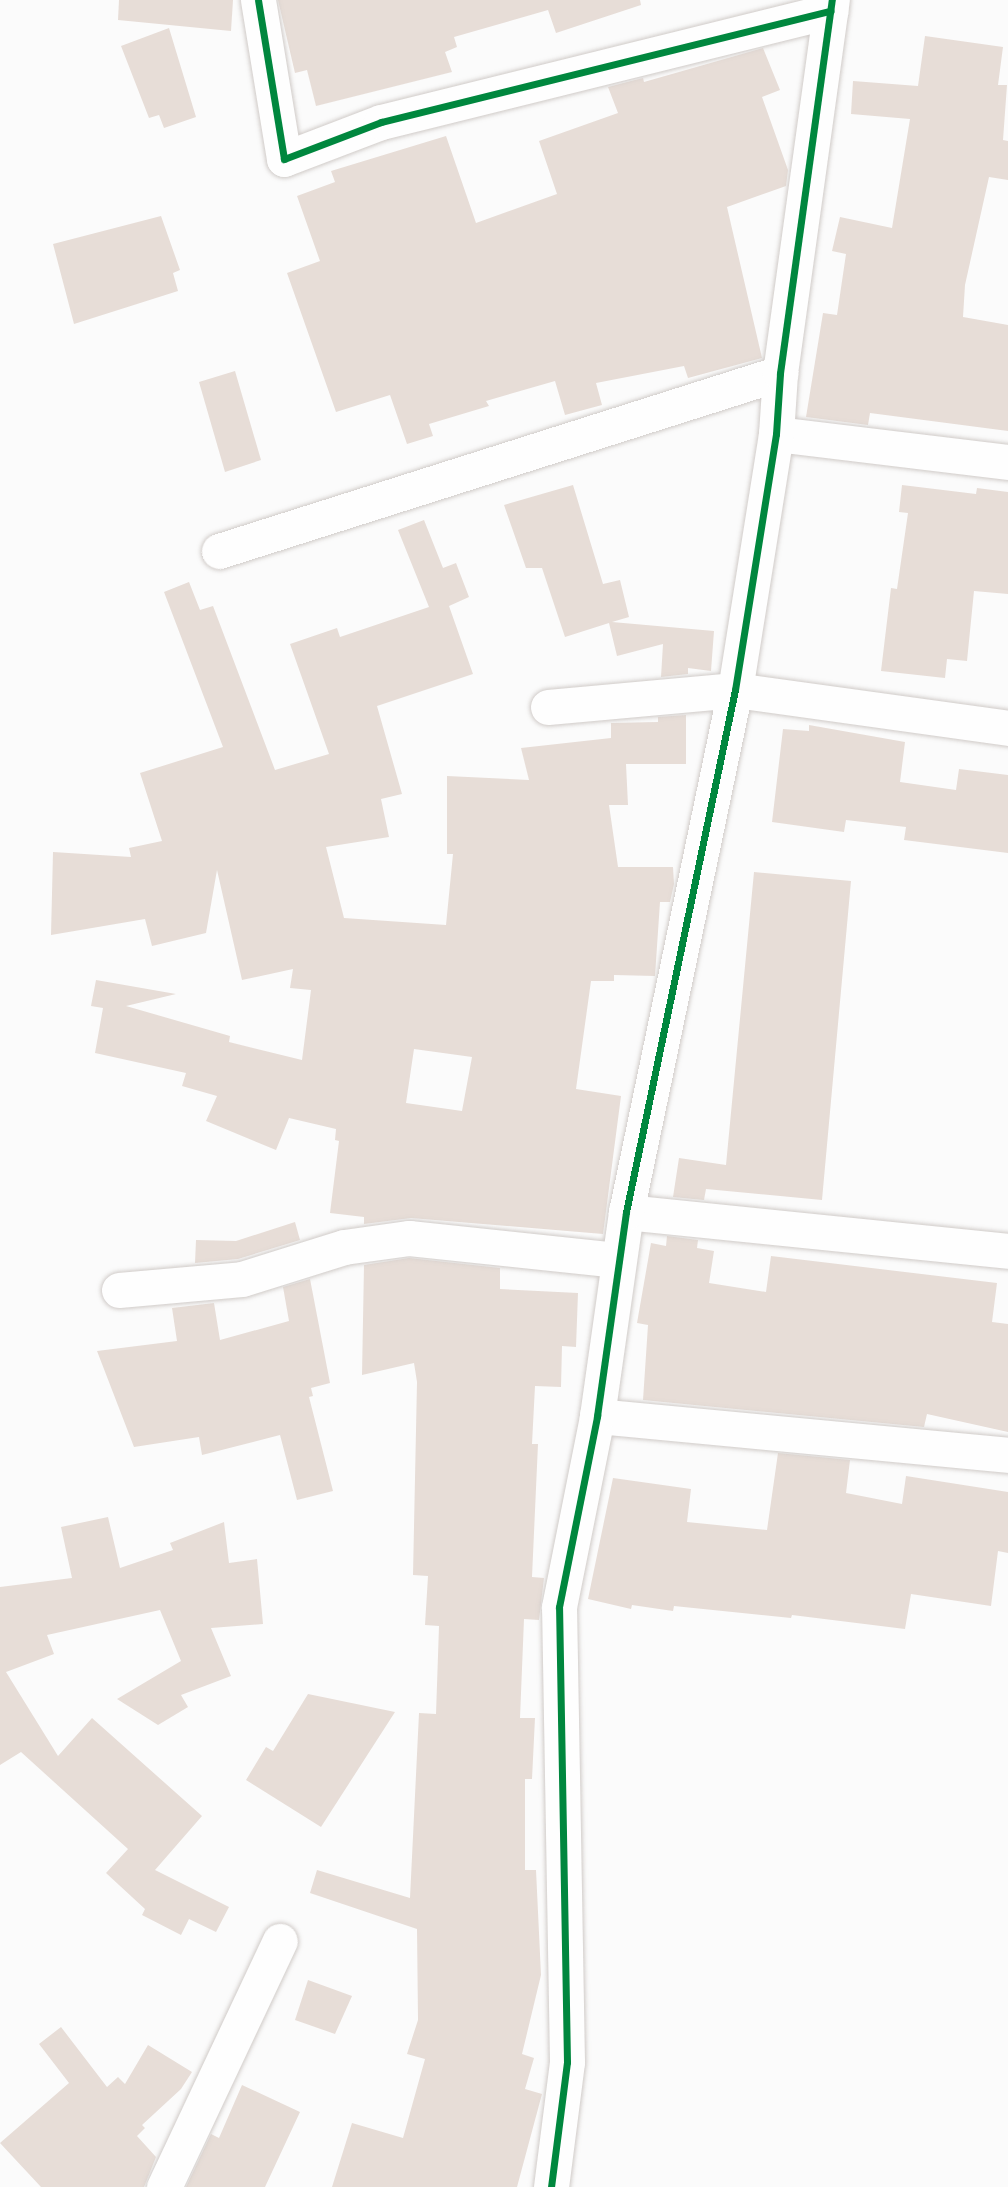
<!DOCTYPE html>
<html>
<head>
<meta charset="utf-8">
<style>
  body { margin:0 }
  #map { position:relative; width:1008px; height:2187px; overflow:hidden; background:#fbfbfb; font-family:Raleway,sans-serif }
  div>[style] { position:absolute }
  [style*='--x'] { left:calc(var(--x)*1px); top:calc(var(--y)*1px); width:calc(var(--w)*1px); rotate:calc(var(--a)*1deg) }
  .building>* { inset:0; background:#e7ddd7 }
  .roads { filter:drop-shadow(0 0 2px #d0cbc8) drop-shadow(0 0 2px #d0cbc8) }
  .minor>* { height:35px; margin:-17.5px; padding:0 17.5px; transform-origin:17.5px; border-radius:17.5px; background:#fefefe }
  .cycleway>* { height:7px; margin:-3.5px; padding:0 3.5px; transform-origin:3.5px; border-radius:3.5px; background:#00873e }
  span { translate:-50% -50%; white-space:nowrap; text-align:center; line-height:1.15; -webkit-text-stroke:7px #fbfbfb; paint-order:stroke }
</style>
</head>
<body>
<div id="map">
  <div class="building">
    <i style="clip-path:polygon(119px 0,233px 0,231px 31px,118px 20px)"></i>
    <i style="clip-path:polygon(278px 0,640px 0,641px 5px,556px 33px,548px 10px,454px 37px,457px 47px,445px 52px,452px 72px,316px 106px,307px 70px,295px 73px)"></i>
    <i style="clip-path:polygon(169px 28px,196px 117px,164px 128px,159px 115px,149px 118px,121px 46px)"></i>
    <i style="clip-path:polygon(925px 36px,1003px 47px,998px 85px,1007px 85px,1003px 140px,1008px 141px,1008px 180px,989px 177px,965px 285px,963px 317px,1008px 325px,1008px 431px,870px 413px,868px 425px,806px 417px,823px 313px,837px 315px,846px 254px,832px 251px,840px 217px,892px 228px,910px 119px,851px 114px,853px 81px,918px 86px)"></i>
    <i style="clip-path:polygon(763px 48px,780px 90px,762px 97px,788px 170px,786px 186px,727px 207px,762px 358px,688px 378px,684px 366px,596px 383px,602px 405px,565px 415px,555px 381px,486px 401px,489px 406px,429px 424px,433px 436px,407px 444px,390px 395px,336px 412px,287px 273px,320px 261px,297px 196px,335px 182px,331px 171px,446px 136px,476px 223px,557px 194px,539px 141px,618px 113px,608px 87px,643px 78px,644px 82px)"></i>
    <i style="clip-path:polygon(161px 216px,180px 270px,173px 273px,178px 291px,74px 324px,53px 244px)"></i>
    <i style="clip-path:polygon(235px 371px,261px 460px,225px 472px,199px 382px)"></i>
    <i style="clip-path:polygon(573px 485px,603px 584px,620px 580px,629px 617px,612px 622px,714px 631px,711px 671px,688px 668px,688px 674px,661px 677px,663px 644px,617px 656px,609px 623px,565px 637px,542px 568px,526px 568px,504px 505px)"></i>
    <i style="clip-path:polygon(902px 485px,976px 494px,977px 488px,1008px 492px,1008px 594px,974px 591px,967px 661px,947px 659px,945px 678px,881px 671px,891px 588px,897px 589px,908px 513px,899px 512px)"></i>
    <i style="clip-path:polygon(evenodd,424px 520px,443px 568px,456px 563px,469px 597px,449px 606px,473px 674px,377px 706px,402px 794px,381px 799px,389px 837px,326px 847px,344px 918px,446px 925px,453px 854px,447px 854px,447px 776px,529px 780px,521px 748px,611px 738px,611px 723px,658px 722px,658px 717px,686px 715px,686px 764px,626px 764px,628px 805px,609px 805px,618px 867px,673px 867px,674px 884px,670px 902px,660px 902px,655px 976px,614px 975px,614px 981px,591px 981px,576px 1089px,621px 1096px,603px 1234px,411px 1218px,364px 1224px,364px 1217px,330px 1213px,339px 1141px,335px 1140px,336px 1129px,289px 1118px,276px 1150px,206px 1121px,217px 1096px,182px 1086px,186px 1073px,95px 1053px,103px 1008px,91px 1006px,96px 980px,176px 994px,126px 1006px,230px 1036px,229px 1042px,302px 1060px,311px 990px,290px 988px,293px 969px,242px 980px,217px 870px,206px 933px,152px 946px,145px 919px,51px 935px,53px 852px,131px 857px,129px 848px,162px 841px,140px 773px,223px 747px,164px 592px,189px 582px,200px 610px,213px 606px,275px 770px,329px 754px,290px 644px,337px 628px,340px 637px,429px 607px,398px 530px,424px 520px,414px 1049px,472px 1057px,462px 1111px,406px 1103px,414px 1049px)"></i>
    <i style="clip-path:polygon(809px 725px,905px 742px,900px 782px,956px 790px,959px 769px,1008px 775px,1008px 853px,904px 840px,906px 827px,846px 820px,844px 832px,772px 822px,783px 729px,809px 731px)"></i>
    <i style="clip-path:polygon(754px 872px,851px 881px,822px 1200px,706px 1189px,704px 1200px,673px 1197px,679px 1158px,726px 1165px)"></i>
    <i style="clip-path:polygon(295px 1222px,300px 1240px,238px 1259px,195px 1263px,196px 1240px,236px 1241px)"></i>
    <i style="clip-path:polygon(667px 1236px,698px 1240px,697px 1248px,714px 1251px,709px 1283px,766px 1292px,771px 1256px,997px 1283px,992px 1322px,1008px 1324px,1008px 1432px,927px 1414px,924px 1427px,643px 1400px,648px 1325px,637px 1323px,651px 1243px,666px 1246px)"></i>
    <i style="clip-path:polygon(409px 1258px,500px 1268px,500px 1289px,578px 1293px,576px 1347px,562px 1346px,561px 1387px,535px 1386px,532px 1444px,538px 1444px,532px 1577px,544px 1578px,539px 1620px,524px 1619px,520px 1718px,535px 1718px,532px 1779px,525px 1779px,525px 1870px,536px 1870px,541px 1975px,522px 2054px,534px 2058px,525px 2089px,542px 2094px,517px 2187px,332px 2187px,352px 2123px,403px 2138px,425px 2059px,407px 2054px,418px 2020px,417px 1929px,310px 1893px,317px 1870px,410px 1898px,419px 1713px,436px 1714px,439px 1626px,425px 1625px,428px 1576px,413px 1575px,417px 1382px,414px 1363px,362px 1375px,364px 1265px)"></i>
    <i style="clip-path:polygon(310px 1279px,330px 1383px,311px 1388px,313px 1396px,309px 1397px,333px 1491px,297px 1500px,280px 1435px,202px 1455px,199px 1437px,134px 1447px,97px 1351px,177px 1341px,172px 1308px,214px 1303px,220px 1340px,289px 1321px,283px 1287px)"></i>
    <i style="clip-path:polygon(778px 1453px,850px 1460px,846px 1493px,902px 1504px,906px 1476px,1008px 1492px,1008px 1553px,998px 1551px,991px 1606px,911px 1594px,905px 1629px,792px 1615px,791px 1618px,674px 1606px,673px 1611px,632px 1605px,631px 1609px,588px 1599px,613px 1478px,691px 1489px,687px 1522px,767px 1530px)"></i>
    <i style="clip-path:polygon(108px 1517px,120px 1568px,173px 1550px,170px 1543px,224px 1522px,229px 1563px,257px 1559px,263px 1624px,211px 1628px,231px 1676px,181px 1695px,188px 1707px,158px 1725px,117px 1699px,181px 1661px,160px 1610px,47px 1635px,54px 1654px,6px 1672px,58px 1756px,92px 1718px,202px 1816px,155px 1870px,229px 1907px,216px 1932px,189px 1919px,181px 1935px,142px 1915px,145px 1909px,106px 1873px,128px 1849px,21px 1752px,0 1765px,0 1587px,72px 1578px,61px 1527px)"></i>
    <i style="clip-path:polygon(308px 1694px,395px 1712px,321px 1827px,246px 1780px,266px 1747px,273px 1751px)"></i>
    <i style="clip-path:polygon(308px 1980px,352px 1996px,335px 2034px,295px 2020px)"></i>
    <i style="clip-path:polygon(61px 2027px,107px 2087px,118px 2077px,125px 2084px,148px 2045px,192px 2072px,181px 2089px,142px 2125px,145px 2128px,137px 2136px,156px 2157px,144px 2187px,41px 2187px,0 2143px,69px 2083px,39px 2044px)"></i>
    <i style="clip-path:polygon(242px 2085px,300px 2112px,265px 2187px,186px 2187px,211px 2134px,219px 2138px)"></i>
  </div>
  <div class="roads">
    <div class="minor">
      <i style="--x:258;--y:0;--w:161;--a:80.7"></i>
      <i style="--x:284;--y:159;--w:104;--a:-20.9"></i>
      <i style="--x:381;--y:122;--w:463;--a:-13.9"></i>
      <i style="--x:776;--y:434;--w:234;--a:6.9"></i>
      <i style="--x:219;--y:551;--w:589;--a:-17.6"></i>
      <i style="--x:548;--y:707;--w:188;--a:-5.2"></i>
      <i style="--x:735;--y:690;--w:276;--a:7.9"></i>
      <i style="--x:626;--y:1212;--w:384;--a:5.8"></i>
      <i style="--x:119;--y:1290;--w:123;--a:-5.1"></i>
      <i style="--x:242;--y:1279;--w:107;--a:-17.4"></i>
      <i style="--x:344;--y:1247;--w:66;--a:-7.9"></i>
      <i style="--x:409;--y:1238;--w:209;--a:6"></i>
      <i style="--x:597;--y:1416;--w:413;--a:5.4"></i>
      <i style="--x:164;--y:2187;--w:272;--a:-64.8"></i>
      <i style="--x:551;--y:2187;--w:126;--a:-82.7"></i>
      <i style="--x:567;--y:2062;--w:455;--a:-91"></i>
      <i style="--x:559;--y:1607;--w:195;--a:-78.7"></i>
      <i style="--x:597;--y:1416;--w:206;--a:-81.9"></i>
      <i style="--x:626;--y:1212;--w:533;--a:-78.21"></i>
      <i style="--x:735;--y:690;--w:259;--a:-80.9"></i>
      <i style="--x:776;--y:434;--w:61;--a:-86.2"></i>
      <i style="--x:780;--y:373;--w:377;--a:-82.1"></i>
    </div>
  </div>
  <div class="cycleway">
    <i style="--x:258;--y:0;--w:161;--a:80.7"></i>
    <i style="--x:284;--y:159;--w:104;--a:-20.9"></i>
    <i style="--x:381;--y:122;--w:463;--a:-13.9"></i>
    <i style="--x:551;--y:2187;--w:126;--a:-82.7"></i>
    <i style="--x:567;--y:2062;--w:455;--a:-91"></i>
    <i style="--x:559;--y:1607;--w:195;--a:-78.7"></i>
    <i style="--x:597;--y:1416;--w:206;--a:-81.9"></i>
    <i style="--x:626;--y:1212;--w:533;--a:-78.21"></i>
    <i style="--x:735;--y:690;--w:259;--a:-80.9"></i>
    <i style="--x:776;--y:434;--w:61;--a:-86.2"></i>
    <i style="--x:780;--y:373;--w:377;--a:-82.1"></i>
  </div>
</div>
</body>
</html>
